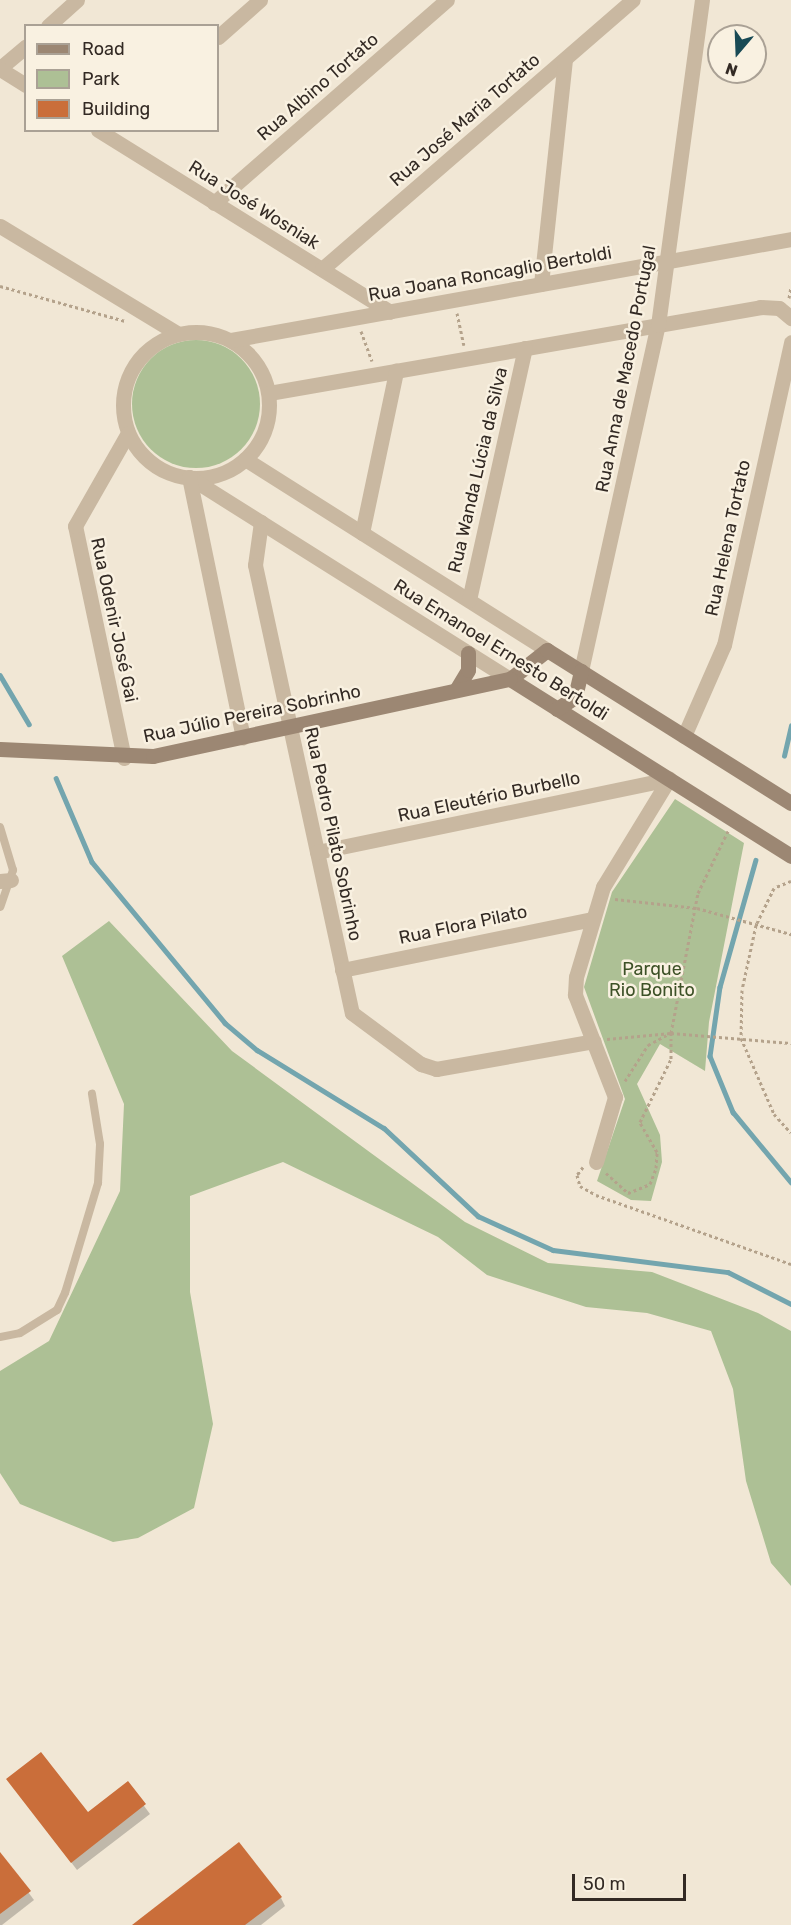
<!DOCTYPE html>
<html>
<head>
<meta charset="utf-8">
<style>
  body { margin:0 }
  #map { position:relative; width:791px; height:1925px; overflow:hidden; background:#f1e7d5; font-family:Rubik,sans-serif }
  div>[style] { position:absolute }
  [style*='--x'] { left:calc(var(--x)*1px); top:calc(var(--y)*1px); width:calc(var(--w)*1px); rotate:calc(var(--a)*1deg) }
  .green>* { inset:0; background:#adc095 }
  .round { border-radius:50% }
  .shadow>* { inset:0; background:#0003 }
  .stream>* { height:4.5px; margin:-2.25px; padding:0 2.25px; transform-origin:2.25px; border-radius:2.25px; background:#73a5ae }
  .building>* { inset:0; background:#ca6e3a }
  .path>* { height:3px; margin-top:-1.5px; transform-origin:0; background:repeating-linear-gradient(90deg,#b4a28b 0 3px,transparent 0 6px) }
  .service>* { height:8px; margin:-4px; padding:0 4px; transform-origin:4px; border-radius:4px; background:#c9b8a1 }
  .minor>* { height:15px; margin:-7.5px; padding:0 7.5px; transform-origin:7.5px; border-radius:7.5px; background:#c9b8a1 }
  .minor>.ring { margin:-7.5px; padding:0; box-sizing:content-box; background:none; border:15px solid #c9b8a1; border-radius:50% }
  .secondary>* { height:15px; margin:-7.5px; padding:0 7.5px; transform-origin:7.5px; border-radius:7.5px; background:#9c8773 }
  span { translate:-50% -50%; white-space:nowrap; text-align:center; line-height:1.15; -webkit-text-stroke:5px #f9f1e1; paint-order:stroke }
  .street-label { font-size:18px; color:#332a24 }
  .park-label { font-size:18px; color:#3d5127 }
  .legend { position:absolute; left:24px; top:24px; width:195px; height:108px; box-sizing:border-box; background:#f9f1e1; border:2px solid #aaa195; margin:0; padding:8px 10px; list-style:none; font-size:18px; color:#332a24 }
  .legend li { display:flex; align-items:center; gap:12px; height:30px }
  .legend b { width:30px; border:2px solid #aaa195 }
  .north { position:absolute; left:707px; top:24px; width:60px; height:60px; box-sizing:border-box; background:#f9f1e1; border:2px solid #aaa195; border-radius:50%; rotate:199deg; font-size:16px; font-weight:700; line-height:24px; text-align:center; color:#332a24 }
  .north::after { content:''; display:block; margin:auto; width:21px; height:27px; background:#194a55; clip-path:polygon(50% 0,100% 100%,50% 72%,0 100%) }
  .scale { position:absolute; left:572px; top:1874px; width:114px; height:27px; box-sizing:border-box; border:3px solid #332a24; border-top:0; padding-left:8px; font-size:18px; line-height:21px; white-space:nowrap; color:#332a24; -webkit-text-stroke:4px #f9f1e1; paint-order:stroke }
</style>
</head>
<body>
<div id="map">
  <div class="green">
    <i class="round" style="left:132px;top:340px;width:128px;height:128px"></i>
    <i style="clip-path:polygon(675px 799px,744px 843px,709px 1022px,705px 1071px,660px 1044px,637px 1084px,660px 1135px,662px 1162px,651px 1201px,631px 1200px,597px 1181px,625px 1099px,584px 987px,612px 892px)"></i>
    <i style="clip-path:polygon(109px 921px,232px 1051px,465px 1222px,548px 1263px,652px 1272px,758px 1313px,791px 1331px,791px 1586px,771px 1563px,746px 1481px,733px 1389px,711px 1331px,647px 1313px,586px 1307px,487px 1275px,438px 1237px,283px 1162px,190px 1196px,190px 1292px,213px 1424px,194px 1508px,138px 1538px,113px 1542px,20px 1504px,0 1473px,0 1371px,49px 1341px,120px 1191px,124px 1104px,62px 956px)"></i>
  </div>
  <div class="shadow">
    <i style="clip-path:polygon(8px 1779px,87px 1814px,127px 1783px,150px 1814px,77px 1870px)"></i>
    <i style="clip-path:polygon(0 1854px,34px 1900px,2px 1925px,0 1925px)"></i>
    <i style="clip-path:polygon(281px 1898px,285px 1906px,261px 1925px,135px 1925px)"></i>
  </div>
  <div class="stream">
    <i style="--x:0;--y:675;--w:57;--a:59.4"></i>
    <i style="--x:784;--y:756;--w:31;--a:-77"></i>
    <i style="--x:56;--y:778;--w:91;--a:66.8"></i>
    <i style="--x:92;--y:862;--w:209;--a:50.4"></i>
    <i style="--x:225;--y:1023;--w:42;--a:40.2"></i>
    <i style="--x:257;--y:1050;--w:149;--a:31.6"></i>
    <i style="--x:384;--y:1128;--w:129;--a:43.1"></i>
    <i style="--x:478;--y:1216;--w:82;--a:24.4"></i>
    <i style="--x:553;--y:1250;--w:176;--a:7.2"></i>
    <i style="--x:728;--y:1272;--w:71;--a:26.9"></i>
    <i style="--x:756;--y:860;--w:132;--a:105.8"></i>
    <i style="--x:720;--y:987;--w:70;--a:98.2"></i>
    <i style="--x:710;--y:1056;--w:61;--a:67.7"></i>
    <i style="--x:733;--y:1112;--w:91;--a:50.4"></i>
  </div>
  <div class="building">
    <i style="clip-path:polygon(41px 1752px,88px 1812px,128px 1781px,146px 1804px,71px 1863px,6px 1779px)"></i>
    <i style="clip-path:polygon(239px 1842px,282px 1897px,245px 1925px,132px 1925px)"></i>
    <i style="clip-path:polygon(0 1852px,31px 1891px,0 1914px)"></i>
  </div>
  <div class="path">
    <i style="--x:0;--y:286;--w:130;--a:15.6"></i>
    <i style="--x:789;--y:298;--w:11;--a:-80"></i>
    <i style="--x:457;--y:313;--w:33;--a:78"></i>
    <i style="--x:361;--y:331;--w:32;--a:70"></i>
    <i style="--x:791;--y:881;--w:18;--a:158"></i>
    <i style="--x:774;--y:888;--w:41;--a:115.9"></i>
    <i style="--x:756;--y:925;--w:66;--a:102.2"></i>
    <i style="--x:742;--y:990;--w:48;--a:91.2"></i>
    <i style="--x:741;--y:1038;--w:83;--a:66.5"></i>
    <i style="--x:774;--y:1114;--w:25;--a:48"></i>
    <i style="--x:615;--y:899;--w:82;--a:6.3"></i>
    <i style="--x:697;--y:908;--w:98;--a:15.5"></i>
    <i style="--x:607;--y:1039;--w:64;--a:-5.4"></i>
    <i style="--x:671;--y:1033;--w:120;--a:4.8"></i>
    <i style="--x:625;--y:1081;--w:43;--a:-57.4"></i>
    <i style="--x:648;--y:1045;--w:26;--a:-28"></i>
    <i style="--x:583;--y:1167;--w:10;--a:127"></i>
    <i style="--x:577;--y:1175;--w:11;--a:75"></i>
    <i style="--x:580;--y:1186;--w:18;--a:29"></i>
    <i style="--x:596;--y:1195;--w:207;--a:19.5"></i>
    <i style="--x:606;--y:1173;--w:30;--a:42"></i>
    <i style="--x:628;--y:1193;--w:24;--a:-22"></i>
    <i style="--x:650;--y:1184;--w:17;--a:-69"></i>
    <i style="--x:656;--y:1168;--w:16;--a:-86"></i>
    <i style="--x:657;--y:1152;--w:34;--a:-120"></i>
    <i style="--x:640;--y:1122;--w:70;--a:-63.8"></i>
    <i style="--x:671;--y:1059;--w:26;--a:-90"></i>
    <i style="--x:671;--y:1033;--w:143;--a:-79.1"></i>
    <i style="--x:698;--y:893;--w:69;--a:-64.2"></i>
  </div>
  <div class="service">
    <i style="--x:0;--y:827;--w:45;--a:73.2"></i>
    <i style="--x:13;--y:870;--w:39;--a:109"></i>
    <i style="--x:0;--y:1337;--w:20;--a:-11"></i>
    <i style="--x:20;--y:1333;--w:44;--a:-31.9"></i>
    <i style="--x:57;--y:1310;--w:19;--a:-65"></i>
    <i style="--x:65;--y:1293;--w:115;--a:-73.3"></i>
    <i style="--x:98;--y:1183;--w:39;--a:-87"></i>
    <i style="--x:100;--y:1144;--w:51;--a:-99.1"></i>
  </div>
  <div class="minor">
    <i style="--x:48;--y:26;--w:39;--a:-42"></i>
    <i style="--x:218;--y:37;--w:56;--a:-41.4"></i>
    <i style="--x:0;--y:68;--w:34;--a:-40"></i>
    <i style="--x:0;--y:69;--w:31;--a:32"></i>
    <i style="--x:98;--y:130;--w:344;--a:31.9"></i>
    <i style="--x:214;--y:203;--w:309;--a:-41.1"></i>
    <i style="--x:0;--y:226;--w:208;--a:31.2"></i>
    <i style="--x:322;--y:269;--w:411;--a:-40.9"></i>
    <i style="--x:541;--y:284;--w:226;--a:-83.9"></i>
    <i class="ring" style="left:123px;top:332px;width:131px;height:131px"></i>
    <i style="--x:231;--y:340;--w:569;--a:-10.22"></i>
    <i style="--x:269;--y:393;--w:498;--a:-9.9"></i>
    <i style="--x:760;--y:307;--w:19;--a:3"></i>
    <i style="--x:779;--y:308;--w:16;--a:40"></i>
    <i style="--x:245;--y:459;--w:357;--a:32.3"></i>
    <i style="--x:189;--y:477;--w:379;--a:32.2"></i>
    <i style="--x:189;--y:477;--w:266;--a:78.3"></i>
    <i style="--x:261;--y:522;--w:43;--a:97.9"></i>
    <i style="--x:255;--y:565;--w:458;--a:77.8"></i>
    <i style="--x:352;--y:1013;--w:86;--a:36.5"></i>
    <i style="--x:421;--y:1064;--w:16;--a:18"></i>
    <i style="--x:436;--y:1069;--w:160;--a:-10"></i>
    <i style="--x:362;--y:533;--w:166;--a:-78.1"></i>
    <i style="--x:469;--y:600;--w:258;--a:-77.5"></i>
    <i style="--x:581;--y:671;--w:354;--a:-77.5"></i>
    <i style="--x:658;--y:325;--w:328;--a:-82.3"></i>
    <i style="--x:684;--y:736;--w:99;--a:-66.3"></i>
    <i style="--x:724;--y:645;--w:310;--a:-77.5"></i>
    <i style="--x:124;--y:758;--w:237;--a:-101.9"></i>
    <i style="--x:75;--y:526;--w:107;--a:-60.3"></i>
    <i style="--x:317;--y:852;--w:359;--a:-11.7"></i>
    <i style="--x:0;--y:881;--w:11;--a:-5"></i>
    <i style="--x:342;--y:970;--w:255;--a:-11.5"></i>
    <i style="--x:596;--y:1162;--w:68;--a:-73.7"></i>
    <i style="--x:615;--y:1097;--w:110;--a:-111.4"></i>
    <i style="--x:575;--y:995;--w:18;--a:-87"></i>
    <i style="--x:576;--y:977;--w:94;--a:-73.3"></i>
    <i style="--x:603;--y:887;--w:127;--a:-58.6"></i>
  </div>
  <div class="secondary">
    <i style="--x:510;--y:679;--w:47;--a:-38.1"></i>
    <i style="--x:547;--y:650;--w:288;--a:32.1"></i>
    <i style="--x:510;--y:679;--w:332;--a:32.2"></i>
    <i style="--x:456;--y:690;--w:23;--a:-59"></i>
    <i style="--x:468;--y:670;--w:17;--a:-90"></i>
    <i style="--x:557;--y:709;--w:22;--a:-34"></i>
    <i style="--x:575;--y:697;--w:27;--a:-77"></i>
    <i style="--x:0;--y:749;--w:153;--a:2.6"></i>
    <i style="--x:153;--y:756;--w:365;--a:-12.2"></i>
  </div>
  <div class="street-label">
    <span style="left:318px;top:87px;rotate:-41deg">Rua Albino Tortato</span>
    <span style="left:465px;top:120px;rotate:-41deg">Rua José Maria Tortato</span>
    <span style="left:254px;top:205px;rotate:32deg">Rua José Wosniak</span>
    <span style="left:490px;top:274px;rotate:-10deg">Rua Joana Roncaglio Bertoldi</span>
    <span style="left:626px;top:369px;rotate:-79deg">Rua Anna de Macedo Portugal</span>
    <span style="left:478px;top:470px;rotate:-77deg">Rua Wanda Lúcia da Silva</span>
    <span style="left:728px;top:538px;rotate:-78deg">Rua Helena Tortato</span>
    <span style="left:114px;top:620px;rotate:78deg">Rua Odenir José Gai</span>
    <span style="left:501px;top:650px;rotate:32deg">Rua Emanoel Ernesto Bertoldi</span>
    <span style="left:252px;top:714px;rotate:-12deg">Rua Júlio Pereira Sobrinho</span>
    <span style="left:489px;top:797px;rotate:-12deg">Rua Eleutério Burbello</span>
    <span style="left:333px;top:834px;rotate:78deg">Rua Pedro Pilato Sobrinho</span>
    <span style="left:463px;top:925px;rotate:-12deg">Rua Flora Pilato</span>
  </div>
  <div class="park-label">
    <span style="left:652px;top:980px">Parque<br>Rio Bonito</span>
  </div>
  <ul class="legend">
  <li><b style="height:8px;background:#9c8773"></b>Road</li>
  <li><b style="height:16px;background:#adc095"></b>Park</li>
  <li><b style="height:16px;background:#ca6e3a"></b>Building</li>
  </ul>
  <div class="north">N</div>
  <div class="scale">50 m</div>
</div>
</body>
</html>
